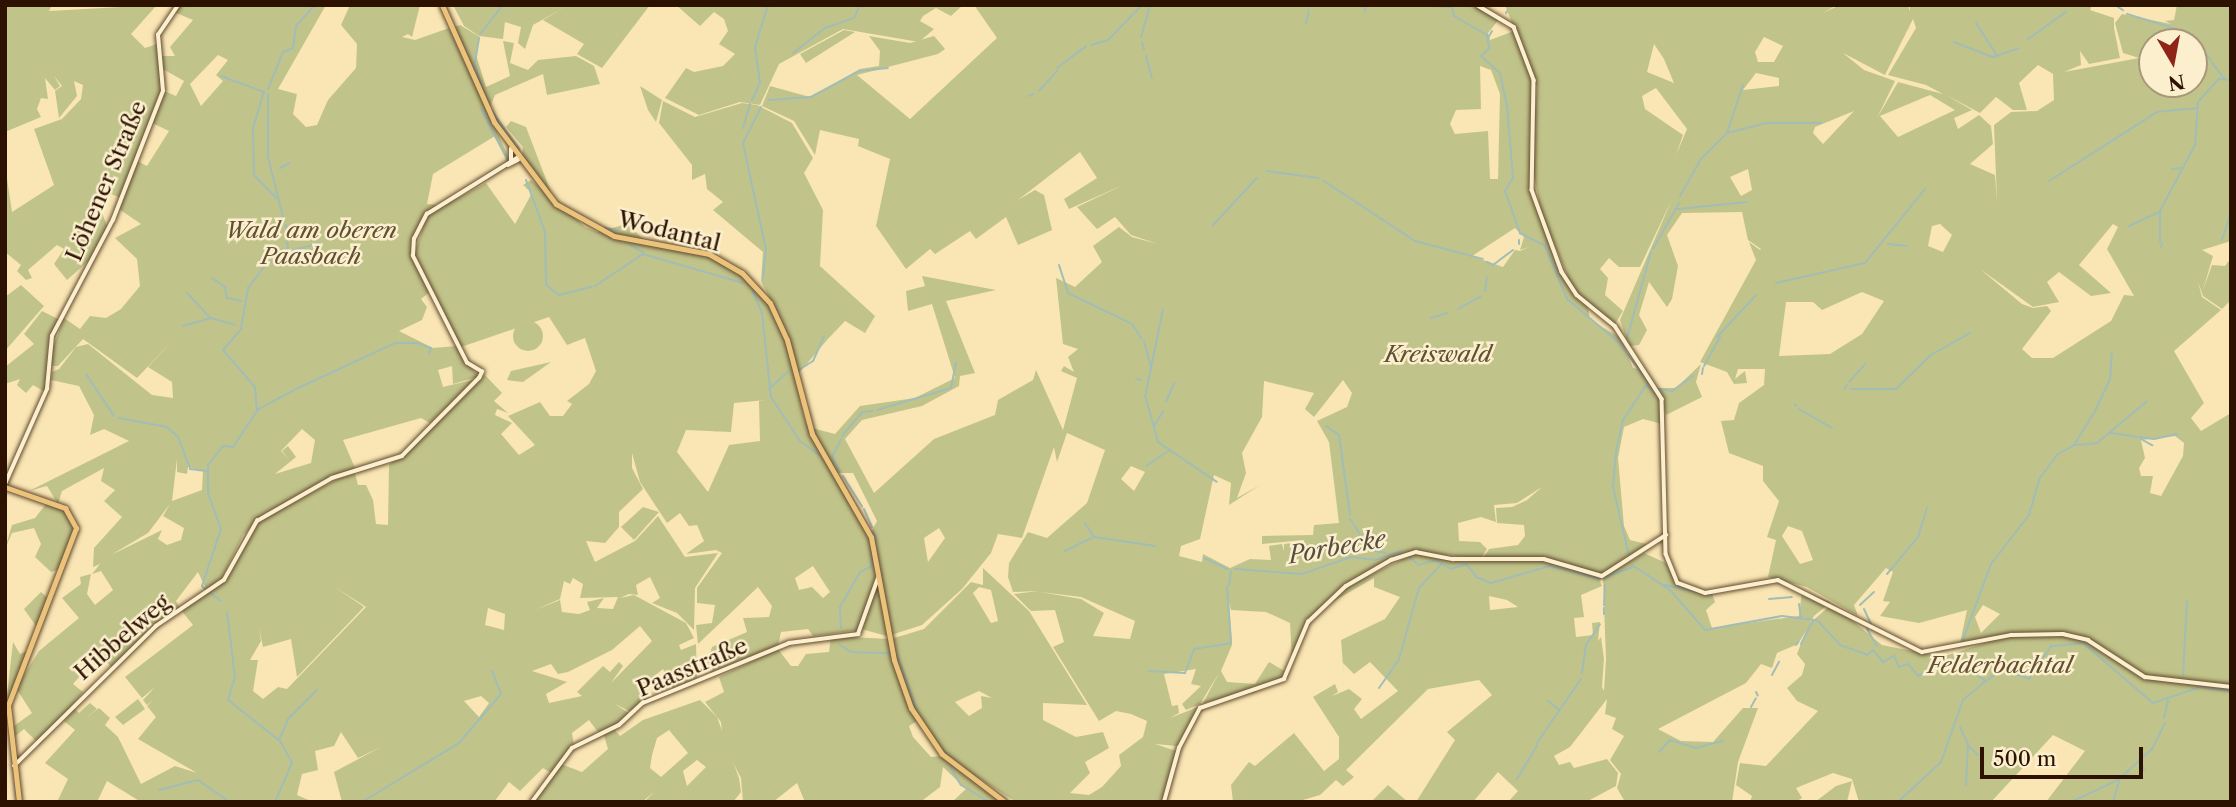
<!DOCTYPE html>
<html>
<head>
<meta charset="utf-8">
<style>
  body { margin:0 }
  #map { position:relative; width:2236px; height:807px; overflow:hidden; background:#f9e6b4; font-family:"Libre Caslon Text",serif }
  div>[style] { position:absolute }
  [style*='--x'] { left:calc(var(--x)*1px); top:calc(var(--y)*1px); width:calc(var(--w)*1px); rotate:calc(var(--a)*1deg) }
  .green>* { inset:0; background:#c1c48a }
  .round { border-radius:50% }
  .stream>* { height:2px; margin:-1px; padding:0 1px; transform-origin:1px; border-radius:1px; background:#a1bdb6 }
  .roads { filter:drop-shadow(0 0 2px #60472e) drop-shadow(0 0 2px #60472e) }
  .minor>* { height:3.5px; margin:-1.75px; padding:0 1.75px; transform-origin:1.75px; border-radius:1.75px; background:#fbefce }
  .major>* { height:5px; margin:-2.5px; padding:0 2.5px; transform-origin:2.5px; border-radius:2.5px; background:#ecc37a }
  span { translate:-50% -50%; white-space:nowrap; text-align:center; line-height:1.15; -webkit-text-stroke:5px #fbefce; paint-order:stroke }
  .street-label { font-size:23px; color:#2d1202 }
  .park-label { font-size:23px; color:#615032; font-style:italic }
  .water-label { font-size:24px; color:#564e41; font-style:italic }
  .frame { position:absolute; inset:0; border:7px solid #2d1202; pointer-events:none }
  .north { position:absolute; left:2138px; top:28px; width:70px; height:70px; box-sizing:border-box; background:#fbefce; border:2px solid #a9977c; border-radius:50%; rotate:170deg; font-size:19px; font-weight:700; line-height:28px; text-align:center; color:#2d1202 }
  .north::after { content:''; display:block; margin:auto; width:24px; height:32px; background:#8f2418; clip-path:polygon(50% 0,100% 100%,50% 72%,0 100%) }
  .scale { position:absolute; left:1980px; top:747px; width:163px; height:32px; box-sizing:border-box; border:4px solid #2d1202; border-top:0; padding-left:9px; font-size:21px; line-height:24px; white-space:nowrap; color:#2d1202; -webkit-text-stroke:5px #fbefce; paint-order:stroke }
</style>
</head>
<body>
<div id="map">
  <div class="green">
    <i style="clip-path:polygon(5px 5px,52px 5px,49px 11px,157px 5px,131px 34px,145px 48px,157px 44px,163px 90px,121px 198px,111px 194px,102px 213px,108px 228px,92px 258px,67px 280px,54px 264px,64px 249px,57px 245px,28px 270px,32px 278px,26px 280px,17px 271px,21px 265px,5px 252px,5px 165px,12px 212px,54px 185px,34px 129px,62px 119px,81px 99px,83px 85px,74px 81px,77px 96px,59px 118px,55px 91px,62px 86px,54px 76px,60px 86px,55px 90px,45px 78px,48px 99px,41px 98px,37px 109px,41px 117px,5px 132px)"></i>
    <i style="clip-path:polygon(evenodd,180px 5px,326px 5px,278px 89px,297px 94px,293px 114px,306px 127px,317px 125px,328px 100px,356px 68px,357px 44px,341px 25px,350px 5px,420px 5px,412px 37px,408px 34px,402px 37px,415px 40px,449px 28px,510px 160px,497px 170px,507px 160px,495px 136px,433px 174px,427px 204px,437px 205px,425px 213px,411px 248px,432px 290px,421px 299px,427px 307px,422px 320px,399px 331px,433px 348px,457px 346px,478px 377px,453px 384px,452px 366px,438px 370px,443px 387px,476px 379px,430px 423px,421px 418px,343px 440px,355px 468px,265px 513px,243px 535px,219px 584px,208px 593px,198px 572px,176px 601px,180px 608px,112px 668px,96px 649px,83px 659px,73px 670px,80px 676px,73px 684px,83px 692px,40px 745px,24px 729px,12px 739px,11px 728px,32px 713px,16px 688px,39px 651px,79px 618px,62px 598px,81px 584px,80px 577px,91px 574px,87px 594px,95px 605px,113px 590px,101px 571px,92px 574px,100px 564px,93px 567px,94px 548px,122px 517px,104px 501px,115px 490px,101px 481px,104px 468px,62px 491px,58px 504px,47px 486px,29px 491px,129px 441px,104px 429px,90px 435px,94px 415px,79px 386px,51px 380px,52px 372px,59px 369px,76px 347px,88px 344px,152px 395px,173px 398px,172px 382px,148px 367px,176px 337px,137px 378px,83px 339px,58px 366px,51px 366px,50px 355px,64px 318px,80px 329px,90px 316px,106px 318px,121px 309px,140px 286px,137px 259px,115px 238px,141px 224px,119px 209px,137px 161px,147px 166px,169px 131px,152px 123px,164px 91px,176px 96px,184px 81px,161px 68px,160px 56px,175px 56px,170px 47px,193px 20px,174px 12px,180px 5px,218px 55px,228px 60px,216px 75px,223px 81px,201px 106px,190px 84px,218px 55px,180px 5px,302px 429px,315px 440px,311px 463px,275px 474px,296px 457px,288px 446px,282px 451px,288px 459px,281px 451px,302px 429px,180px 5px,177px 459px,177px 472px,187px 474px,188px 467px,203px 471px,202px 490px,172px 501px,177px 459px,180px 5px,170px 504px,163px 516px,184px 528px,181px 540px,167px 545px,158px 539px,162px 530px,111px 555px,148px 533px,170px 504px)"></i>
    <i style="clip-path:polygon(453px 5px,650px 5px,602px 68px,577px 54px,584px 44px,543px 20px,565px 7px,533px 25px,525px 49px,518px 43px,521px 27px,505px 22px,503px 39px,479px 36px,464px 26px)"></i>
    <i style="clip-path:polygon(676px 5px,963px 5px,951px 16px,936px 8px,923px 16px,920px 21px,934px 29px,919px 42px,843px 29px,779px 64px,760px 105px,740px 102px,699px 115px,665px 98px,686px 68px,694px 72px,723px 66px,735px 54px,719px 44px,728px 31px,724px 19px,714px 12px,700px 26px)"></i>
    <i style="clip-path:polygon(evenodd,974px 5px,1474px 5px,1500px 18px,1488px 33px,1490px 40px,1514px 31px,1534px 83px,1530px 184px,1560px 270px,1588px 306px,1590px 320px,1621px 338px,1633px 368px,1644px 370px,1661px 399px,1662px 424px,1643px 419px,1624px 427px,1618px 458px,1624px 526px,1630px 540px,1646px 544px,1641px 550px,1603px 574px,1546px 559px,1483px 558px,1489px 549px,1518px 545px,1525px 536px,1524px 525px,1497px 523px,1496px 508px,1512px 507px,1527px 500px,1542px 487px,1517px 503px,1494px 505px,1496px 522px,1481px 517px,1458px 523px,1459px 541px,1480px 542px,1487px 549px,1481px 558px,1408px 552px,1345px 586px,1307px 622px,1292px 660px,1290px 623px,1266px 612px,1231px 610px,1229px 602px,1232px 645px,1221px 671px,1227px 682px,1255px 684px,1269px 662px,1288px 673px,1254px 693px,1203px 703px,1219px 673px,1200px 704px,1186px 710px,1182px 704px,1201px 686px,1191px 684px,1196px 669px,1164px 674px,1172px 706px,1178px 705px,1179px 713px,1170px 718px,1198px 707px,1177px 746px,1155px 744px,1176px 751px,1162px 802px,1016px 802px,946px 757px,905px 692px,891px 639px,924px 629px,971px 582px,983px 585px,983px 568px,1029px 611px,1087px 705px,1043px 703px,1043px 720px,1076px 737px,1103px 732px,1109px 748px,1085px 762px,1090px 773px,1070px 793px,1089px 795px,1102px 787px,1121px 766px,1119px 755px,1143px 737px,1147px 721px,1131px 714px,1116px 711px,1099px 721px,1053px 647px,1064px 642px,1055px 610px,1031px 611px,1014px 594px,1038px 591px,1013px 592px,1008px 577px,1009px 563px,1028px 532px,1047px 538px,1087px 503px,1105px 450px,1067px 433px,1057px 462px,1054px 447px,1022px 538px,998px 534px,991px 553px,962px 589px,922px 625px,891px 635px,871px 532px,877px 521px,853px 473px,837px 473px,812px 428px,835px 434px,860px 406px,915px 398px,955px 378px,932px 304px,908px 311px,906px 291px,925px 286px,922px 276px,996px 290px,946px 301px,975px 373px,960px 376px,959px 386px,922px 406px,862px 420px,845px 439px,874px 493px,934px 439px,995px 415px,998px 400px,1033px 380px,1036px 370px,1063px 430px,1077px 378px,1061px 371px,1064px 366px,1074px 372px,1068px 357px,1078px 349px,1063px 344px,1056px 278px,1075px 287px,1102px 262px,1093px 246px,1119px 227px,1132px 237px,1158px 244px,1131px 235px,1115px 217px,1097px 229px,1077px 207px,1123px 185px,1069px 209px,1064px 199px,1097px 178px,1080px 152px,1018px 200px,1035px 190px,1044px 195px,1052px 230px,1018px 245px,1006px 217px,976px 239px,970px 231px,935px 254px,930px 249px,906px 269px,876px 226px,890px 159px,858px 146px,859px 139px,820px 130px,815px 155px,794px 121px,762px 106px,770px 86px,810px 97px,860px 69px,879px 66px,880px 51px,869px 36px,910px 43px,934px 36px,945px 49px,938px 54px,857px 75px,910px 119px,997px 38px,974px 5px,1480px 66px,1491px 70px,1500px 94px,1498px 179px,1490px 179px,1488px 131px,1455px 134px,1450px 124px,1456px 110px,1481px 109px,1480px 66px,974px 5px,1515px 228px,1524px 237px,1520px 250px,1529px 247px,1520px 251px,1515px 250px,1503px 267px,1472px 256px,1515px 228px,974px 5px,1343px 380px,1352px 393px,1347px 407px,1317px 421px,1329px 442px,1339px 523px,1314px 525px,1313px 535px,1262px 536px,1262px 544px,1304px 540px,1304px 549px,1303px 542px,1284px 544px,1284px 551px,1282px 544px,1269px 546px,1271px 560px,1250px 559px,1230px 568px,1203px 554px,1202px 562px,1179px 556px,1181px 546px,1200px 539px,1214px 475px,1231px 483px,1229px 505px,1260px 485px,1237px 498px,1246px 473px,1242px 453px,1262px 417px,1264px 381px,1314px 393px,1305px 409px,1314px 417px,1343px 380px,974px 5px,1131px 466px,1145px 472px,1134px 491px,1121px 479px,1131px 466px,974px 5px,939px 528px,945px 538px,928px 562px,924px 538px,939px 528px,974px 5px,979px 587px,991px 590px,998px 621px,991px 623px,973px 593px,979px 587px,974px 5px,1040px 592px,1081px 597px,1135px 621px,1130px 639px,1093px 636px,1104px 613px,1081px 599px,1040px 592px,974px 5px,979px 691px,992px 698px,981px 696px,982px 708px,969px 716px,955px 702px,979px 691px)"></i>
    <i style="clip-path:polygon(evenodd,1505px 5px,1837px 5px,1823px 13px,1840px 5px,1908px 5px,1910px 11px,1910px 5px,2092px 5px,2090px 10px,2114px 18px,2114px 28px,2120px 58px,2089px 64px,2080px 51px,2081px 65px,2064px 72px,2139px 58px,2123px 53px,2115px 23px,2122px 14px,2171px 24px,2165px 21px,2174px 20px,2177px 5px,2231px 5px,2231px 241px,2202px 250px,2213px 256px,2203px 290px,2212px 265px,2225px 266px,2231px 258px,2231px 300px,2222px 309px,2203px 296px,2198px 282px,2202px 297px,2221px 310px,2174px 351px,2204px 403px,2191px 418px,2201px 431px,2231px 413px,2231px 802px,2046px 802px,2085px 751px,2053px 735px,1991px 802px,1859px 802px,1852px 779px,1833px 773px,1796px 788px,1802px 798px,1796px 802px,1750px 802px,1752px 796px,1736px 785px,1740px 763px,1766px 766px,1818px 711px,1797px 701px,1787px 688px,1802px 675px,1805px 664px,1797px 654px,1806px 631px,1798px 644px,1777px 653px,1772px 668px,1761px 664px,1746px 683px,1658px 729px,1681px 741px,1713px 742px,1743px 708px,1758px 708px,1738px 762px,1732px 802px,1625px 802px,1617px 788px,1621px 774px,1610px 760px,1624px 736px,1612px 729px,1616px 718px,1605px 714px,1607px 699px,1570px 747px,1554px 756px,1559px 765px,1570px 762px,1574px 768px,1607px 759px,1618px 773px,1616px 786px,1586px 802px,1508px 802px,1518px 791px,1498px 772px,1473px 802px,1416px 802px,1455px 740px,1447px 732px,1492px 695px,1479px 680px,1428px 689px,1346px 770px,1354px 777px,1343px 786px,1336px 780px,1320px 795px,1296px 802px,1233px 802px,1231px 785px,1249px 762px,1255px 766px,1294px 733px,1324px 771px,1339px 759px,1339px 737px,1313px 697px,1335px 684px,1338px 692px,1332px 696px,1349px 689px,1362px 699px,1354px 709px,1361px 719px,1398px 691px,1370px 662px,1354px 674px,1343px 663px,1344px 678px,1341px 640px,1385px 619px,1400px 597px,1374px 587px,1374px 578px,1329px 604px,1347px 587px,1415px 553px,1450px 560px,1543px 561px,1598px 576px,1602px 586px,1581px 595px,1584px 617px,1574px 618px,1576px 637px,1593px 635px,1592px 623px,1600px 622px,1598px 641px,1601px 637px,1604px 659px,1602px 687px,1604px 691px,1606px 659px,1603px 578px,1644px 553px,1666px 563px,1687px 590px,1712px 594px,1715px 602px,1706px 610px,1712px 628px,1799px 616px,1802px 591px,1831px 602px,1814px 616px,1810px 623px,1832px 604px,1882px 645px,1942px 657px,2003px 637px,2060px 633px,2018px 633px,1959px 648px,1967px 610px,1919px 623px,1880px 616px,1890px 602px,1883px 601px,1893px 572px,1886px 568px,1854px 605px,1858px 616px,1807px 587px,1768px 577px,1776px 540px,1767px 537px,1779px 501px,1763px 481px,1763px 466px,1729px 453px,1721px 421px,1734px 420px,1739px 403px,1764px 385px,1765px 369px,1738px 369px,1735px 379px,1745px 371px,1747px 383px,1734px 384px,1727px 372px,1700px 362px,1756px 260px,1749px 242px,1760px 250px,1761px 249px,1748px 240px,1742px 212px,1682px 213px,1667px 235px,1678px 266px,1672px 299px,1667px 307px,1649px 282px,1639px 315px,1647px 330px,1639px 345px,1629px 346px,1620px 320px,1672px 199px,1640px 267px,1619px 267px,1609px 258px,1600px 269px,1608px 278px,1605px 295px,1623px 311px,1615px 324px,1573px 289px,1541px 212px,1532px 165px,1537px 87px,1505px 5px,1913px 19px,1916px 28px,1888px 75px,1926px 85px,1943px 94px,1898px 82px,1877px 118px,1895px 81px,1864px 70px,1843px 53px,1885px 75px,1913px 19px,1505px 5px,1764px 37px,1783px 46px,1774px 62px,1758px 62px,1755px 52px,1764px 37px,1505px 5px,2152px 42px,2194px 42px,2194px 84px,2152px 84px,2151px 62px,2144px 56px,2152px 55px,2152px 42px,1505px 5px,1654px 44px,1664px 59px,1674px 83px,1647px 72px,1654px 44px,1505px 5px,2038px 65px,2053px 74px,2054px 100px,2037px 111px,2011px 112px,1994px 125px,1997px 202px,1995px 175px,1970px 164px,1993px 144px,1991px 126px,1979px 115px,1958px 129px,1954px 118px,1972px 110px,1946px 95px,1980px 113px,1996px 97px,2013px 110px,2027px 110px,2019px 83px,2038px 65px,1505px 5px,1756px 73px,1779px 78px,1779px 86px,1743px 90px,1756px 73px,1505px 5px,1656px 88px,1687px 129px,1676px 155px,1683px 135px,1645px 109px,1642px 96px,1656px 88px,1505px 5px,1930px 95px,1955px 110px,1898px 137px,1880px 116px,1930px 95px,1505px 5px,1854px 111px,1823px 144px,1813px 133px,1815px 127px,1854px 111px,1505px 5px,1748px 169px,1752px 190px,1741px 196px,1730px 177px,1748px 169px,1505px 5px,1940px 224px,1952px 235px,1943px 252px,1928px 246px,1932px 226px,1940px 224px,1505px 5px,2113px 224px,2118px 227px,2107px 249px,2134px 296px,2124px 295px,2111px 321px,2053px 358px,2032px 358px,2022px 349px,2051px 311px,2047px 306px,2033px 308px,2022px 304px,1980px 269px,2033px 307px,2059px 302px,2047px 282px,2059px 272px,2091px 296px,2111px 293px,2079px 265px,2113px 224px,1505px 5px,1862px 292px,1884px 301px,1862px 334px,1830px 354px,1779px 356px,1786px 302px,1813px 302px,1822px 310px,1862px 292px,1505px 5px,2175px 436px,2184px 443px,2183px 456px,2161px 496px,2150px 493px,2153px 476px,2141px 476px,2139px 468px,2145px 458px,2141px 440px,2175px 436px,1505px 5px,1788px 526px,1802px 531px,1813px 560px,1800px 564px,1782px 536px,1788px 526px,1505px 5px,1489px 596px,1507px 600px,1518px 607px,1490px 610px,1489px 596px,1505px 5px,1983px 605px,2000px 614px,1981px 633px,1975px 617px,1983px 605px)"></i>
    <i style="clip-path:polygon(460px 25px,480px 37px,476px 55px,486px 87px,510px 76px,503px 41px,514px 43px,510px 63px,528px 70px,538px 60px,576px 56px,594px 66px,600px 84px,547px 95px,543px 74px,495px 95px,490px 107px,520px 148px,520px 158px,500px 129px,452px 28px)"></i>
    <i style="clip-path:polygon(844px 30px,855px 32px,806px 63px,800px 54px)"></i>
    <i style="clip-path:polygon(640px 86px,662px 100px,656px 122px,648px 110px)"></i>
    <i style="clip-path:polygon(663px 101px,695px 117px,742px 103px,757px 105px,792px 123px,813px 158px,804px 173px,823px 210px,820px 266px,875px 316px,865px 333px,845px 321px,827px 340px,799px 373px,804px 399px,787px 332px,761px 281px,763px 252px,713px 210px,723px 202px,707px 189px,705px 174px,692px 180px,692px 165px,659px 123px)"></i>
    <i style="clip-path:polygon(511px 121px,526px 127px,554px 200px,522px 160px,523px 147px,506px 127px)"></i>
    <i style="clip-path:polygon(evenodd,531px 180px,585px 227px,597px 232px,627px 224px,644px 240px,706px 255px,740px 274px,768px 304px,786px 340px,805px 421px,868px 533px,876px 577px,858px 630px,813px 636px,808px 629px,781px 632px,778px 646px,712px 676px,707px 662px,712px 647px,747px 632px,743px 618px,769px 617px,772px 606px,758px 587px,698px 644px,696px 625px,712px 623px,715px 605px,697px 603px,697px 588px,722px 553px,716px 550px,686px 554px,704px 541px,697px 525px,689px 526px,680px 513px,667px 523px,640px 482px,632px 453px,632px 468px,643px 489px,619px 512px,619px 527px,605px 543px,586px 541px,595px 562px,635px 541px,658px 516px,685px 557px,718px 553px,695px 588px,694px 630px,677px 613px,652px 603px,660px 598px,650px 577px,636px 585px,638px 595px,629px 594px,620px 598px,634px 595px,686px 623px,694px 638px,679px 645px,681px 650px,696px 644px,697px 680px,673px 690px,663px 669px,643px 685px,651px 699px,631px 712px,615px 704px,630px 714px,616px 725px,598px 732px,589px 720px,572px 733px,574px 746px,551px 773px,543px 768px,520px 791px,509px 782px,494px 802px,342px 802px,334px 772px,381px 747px,358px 758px,341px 732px,334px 746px,315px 751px,318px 770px,302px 774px,297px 795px,313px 802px,141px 802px,107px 781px,97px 802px,57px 802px,68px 779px,45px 763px,75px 730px,64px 721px,74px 708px,79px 713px,90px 703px,97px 709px,85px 719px,99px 708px,110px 718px,105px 725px,118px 737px,141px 784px,175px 766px,197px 773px,138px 739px,156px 717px,147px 706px,153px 700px,147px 705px,143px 700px,155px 687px,142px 698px,125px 677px,193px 625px,181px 610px,225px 581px,258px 522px,354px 470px,358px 485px,366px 485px,373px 500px,376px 524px,388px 525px,389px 465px,485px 375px,502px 393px,494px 401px,508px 413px,497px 409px,495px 415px,512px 423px,501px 434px,519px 455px,535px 445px,508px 416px,540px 402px,550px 416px,563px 416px,572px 404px,567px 401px,589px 384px,596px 371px,585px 338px,567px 345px,549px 317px,461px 347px,414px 255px,427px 215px,486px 183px,515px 224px,532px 193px,523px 185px,531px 180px,767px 400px,759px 401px,760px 441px,729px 445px,708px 492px,677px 452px,686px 430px,731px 432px,734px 403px,767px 400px,531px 180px,813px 566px,830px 592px,823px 598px,812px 587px,799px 590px,795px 578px,813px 566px,531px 180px,573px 578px,583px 584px,580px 598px,618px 597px,613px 609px,597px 608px,604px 598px,587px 602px,590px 610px,579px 614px,562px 612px,560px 600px,535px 610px,560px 599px,564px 581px,570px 584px,573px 578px,531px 180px,335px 587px,366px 607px,287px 689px,278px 687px,263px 699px,253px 691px,258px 660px,250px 660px,261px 641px,259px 628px,263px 647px,291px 639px,297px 677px,364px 607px,335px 587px,531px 180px,488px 608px,505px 614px,504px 630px,485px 625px,488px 608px,531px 180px,640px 626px,652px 641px,611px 683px,623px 666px,619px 662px,610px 672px,603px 666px,577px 692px,582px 696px,549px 703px,546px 694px,567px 682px,532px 671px,551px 664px,558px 674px,568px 672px,612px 650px,640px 626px,531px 180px,481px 696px,489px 703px,479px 717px,464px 701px,481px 696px)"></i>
    <i style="clip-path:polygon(21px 285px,44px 306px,5px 351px,5px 297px)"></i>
    <i style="clip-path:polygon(42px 311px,60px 320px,48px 348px,49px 379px,45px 392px,33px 385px,26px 393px,17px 385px,20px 379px,5px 384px,5px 367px,34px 344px,24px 334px)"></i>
    <i class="round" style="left:513px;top:321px;width:30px;height:30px"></i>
    <i style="clip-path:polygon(551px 362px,523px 382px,507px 380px,511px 371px)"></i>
    <i style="clip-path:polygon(1701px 364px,1696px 382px,1702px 397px,1666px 415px,1659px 388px,1676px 388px)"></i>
    <i style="clip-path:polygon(46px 504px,64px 510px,74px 529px,60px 569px,51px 572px,35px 557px,41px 544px,34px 528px,12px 533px,5px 549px,12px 525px,35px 518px)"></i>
    <i style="clip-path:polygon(643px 507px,659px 512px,634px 540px,621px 527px)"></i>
    <i style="clip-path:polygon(877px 588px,880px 590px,887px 636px,861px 629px,869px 594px)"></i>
    <i style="clip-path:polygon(41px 592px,48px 598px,36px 626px,24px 609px)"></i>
    <i style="clip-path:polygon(831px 636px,889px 639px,917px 721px,909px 726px,913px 737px,931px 757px,941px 756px,1001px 802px,952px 802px,966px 789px,943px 767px,940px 787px,923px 800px,805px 802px,797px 783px,773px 802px,743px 802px,741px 778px,723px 743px,721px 722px,705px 702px,724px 692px,719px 677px,778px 649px,791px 666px,798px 666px,806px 654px,829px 652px)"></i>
    <i style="clip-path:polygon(13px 642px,20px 654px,27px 651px,5px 712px)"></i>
    <i style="clip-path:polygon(138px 699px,145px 709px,123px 725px,115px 717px)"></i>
    <i style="clip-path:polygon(evenodd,700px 700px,717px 717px,739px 778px,741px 792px,733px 802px,644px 802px,654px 792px,642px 802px,534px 802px,561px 764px,582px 772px,608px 749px,603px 732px,614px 729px,620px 736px,643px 720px,700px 700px,669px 730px,688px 753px,661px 777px,650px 768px,652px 755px,657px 738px,669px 730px,700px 700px,697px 760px,706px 767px,687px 786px,683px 771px,697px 760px)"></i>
    <i style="clip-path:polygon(1852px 781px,1847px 802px,1815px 802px,1836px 786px)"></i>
    <i style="clip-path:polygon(1388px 785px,1408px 802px,1371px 802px)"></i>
  </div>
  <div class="stream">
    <i style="--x:1309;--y:5;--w:1;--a:45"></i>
    <i style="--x:1420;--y:5;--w:32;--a:4"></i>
    <i style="--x:1452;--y:7;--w:9;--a:77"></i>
    <i style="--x:1454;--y:16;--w:38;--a:30"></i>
    <i style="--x:1487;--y:35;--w:13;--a:81"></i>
    <i style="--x:1489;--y:48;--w:11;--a:135"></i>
    <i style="--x:1481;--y:56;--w:25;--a:42"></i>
    <i style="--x:1500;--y:73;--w:33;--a:78"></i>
    <i style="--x:1507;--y:105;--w:73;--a:85.3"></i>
    <i style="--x:1513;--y:178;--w:15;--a:122"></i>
    <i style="--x:1505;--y:191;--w:45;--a:70.3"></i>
    <i style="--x:1520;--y:233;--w:28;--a:27"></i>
    <i style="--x:1545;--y:246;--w:57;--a:67.5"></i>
    <i style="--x:1567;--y:299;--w:65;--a:40"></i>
    <i style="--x:1617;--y:341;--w:46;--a:52.1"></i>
    <i style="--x:2118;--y:7;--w:6;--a:31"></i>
    <i style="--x:1365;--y:12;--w:7;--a:-82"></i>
    <i style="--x:1506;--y:13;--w:2;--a:-63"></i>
    <i style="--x:2127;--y:14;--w:65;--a:17"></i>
    <i style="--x:2189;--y:33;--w:35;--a:51"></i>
    <i style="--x:854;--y:18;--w:14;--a:-65"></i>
    <i style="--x:1306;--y:23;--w:13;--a:-77"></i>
    <i style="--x:1976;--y:23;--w:40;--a:57.1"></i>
    <i style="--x:481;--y:33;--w:36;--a:-52"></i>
    <i style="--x:1141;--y:37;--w:33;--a:-74"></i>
    <i style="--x:479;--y:38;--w:26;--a:99"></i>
    <i style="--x:475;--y:64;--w:30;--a:73"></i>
    <i style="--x:1488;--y:38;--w:8;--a:-60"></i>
    <i style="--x:2028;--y:39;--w:47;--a:-35.4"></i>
    <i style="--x:1142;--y:42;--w:8;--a:76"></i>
    <i style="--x:1954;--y:42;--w:41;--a:21.5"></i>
    <i style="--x:1992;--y:57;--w:28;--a:-18"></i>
    <i style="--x:1091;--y:45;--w:18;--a:-16"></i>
    <i style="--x:1108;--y:40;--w:49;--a:-45.8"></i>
    <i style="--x:793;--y:53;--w:41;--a:-38"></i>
    <i style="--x:825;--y:28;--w:28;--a:-19"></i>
    <i style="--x:1146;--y:56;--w:23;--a:75"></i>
    <i style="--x:2212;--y:63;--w:19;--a:51"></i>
    <i style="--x:1057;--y:68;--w:36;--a:-37"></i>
    <i style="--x:221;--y:76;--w:46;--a:20.4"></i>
    <i style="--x:264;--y:92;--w:39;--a:107"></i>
    <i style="--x:253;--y:129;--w:46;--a:88.8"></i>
    <i style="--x:254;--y:175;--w:32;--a:46"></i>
    <i style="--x:268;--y:89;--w:40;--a:-68"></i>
    <i style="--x:283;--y:52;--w:11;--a:-22"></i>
    <i style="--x:293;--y:48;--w:22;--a:-82"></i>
    <i style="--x:296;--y:26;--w:28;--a:-48"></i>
    <i style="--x:1039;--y:91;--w:27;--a:-48"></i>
    <i style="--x:268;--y:94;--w:63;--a:90"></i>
    <i style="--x:268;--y:157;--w:66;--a:76"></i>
    <i style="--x:1029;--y:96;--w:5;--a:-22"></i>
    <i style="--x:752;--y:100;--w:19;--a:-65"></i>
    <i style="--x:760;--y:83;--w:36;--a:-98"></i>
    <i style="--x:755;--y:47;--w:44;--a:-72.8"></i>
    <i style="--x:769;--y:100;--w:42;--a:-4.1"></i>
    <i style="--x:811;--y:97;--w:55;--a:-28.4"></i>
    <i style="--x:859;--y:71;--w:29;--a:-6"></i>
    <i style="--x:761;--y:107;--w:40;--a:116.6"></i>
    <i style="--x:743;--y:143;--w:108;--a:77.8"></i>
    <i style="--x:766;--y:249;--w:29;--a:96"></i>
    <i style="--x:481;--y:109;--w:56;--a:62.5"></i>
    <i style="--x:2190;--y:109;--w:7;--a:-8"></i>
    <i style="--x:492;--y:111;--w:48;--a:56"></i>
    <i style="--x:743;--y:128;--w:25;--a:-74"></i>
    <i style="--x:1727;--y:133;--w:41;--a:-14"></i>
    <i style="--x:1767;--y:123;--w:54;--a:0"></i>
    <i style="--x:280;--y:168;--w:11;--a:-27"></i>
    <i style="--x:2172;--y:169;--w:10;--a:-6"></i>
    <i style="--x:1267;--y:171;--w:52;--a:7.7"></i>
    <i style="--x:526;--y:180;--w:55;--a:69.9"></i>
    <i style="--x:545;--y:232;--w:53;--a:88.9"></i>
    <i style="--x:546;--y:285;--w:16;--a:38"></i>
    <i style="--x:559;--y:295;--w:34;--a:-14"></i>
    <i style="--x:1324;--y:181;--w:109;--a:33.4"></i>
    <i style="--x:1415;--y:241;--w:70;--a:14.8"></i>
    <i style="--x:2049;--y:181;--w:128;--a:-32.6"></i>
    <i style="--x:2157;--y:112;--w:31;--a:-6"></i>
    <i style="--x:1680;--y:196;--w:43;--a:-60.4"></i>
    <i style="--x:1701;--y:159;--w:37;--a:-45"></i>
    <i style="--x:1727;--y:133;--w:51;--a:-71.6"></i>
    <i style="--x:1678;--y:209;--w:69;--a:-5.8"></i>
    <i style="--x:1213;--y:225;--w:64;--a:-46.9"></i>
    <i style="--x:2129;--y:226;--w:33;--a:-25"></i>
    <i style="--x:605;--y:228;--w:13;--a:9"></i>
    <i style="--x:1519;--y:240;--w:4;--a:90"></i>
    <i style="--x:2222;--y:240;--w:28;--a:-72"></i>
    <i style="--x:2160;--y:242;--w:31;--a:-90"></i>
    <i style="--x:2160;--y:211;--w:75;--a:-62.1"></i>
    <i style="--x:2195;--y:145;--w:43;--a:-86"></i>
    <i style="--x:2198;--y:102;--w:31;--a:-48"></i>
    <i style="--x:2219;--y:79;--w:12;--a:5"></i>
    <i style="--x:1888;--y:244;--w:19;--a:6"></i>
    <i style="--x:630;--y:245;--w:15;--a:28"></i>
    <i style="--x:2161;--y:247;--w:4;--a:-76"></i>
    <i style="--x:1653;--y:249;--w:53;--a:-60.5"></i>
    <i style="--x:290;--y:251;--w:31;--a:-15"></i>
    <i style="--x:1487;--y:262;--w:7;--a:27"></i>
    <i style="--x:1493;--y:265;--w:25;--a:-37"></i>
    <i style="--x:1059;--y:265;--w:29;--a:72"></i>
    <i style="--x:1068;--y:293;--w:71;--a:25.8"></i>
    <i style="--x:1132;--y:324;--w:17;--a:57"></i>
    <i style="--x:212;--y:278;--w:16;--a:35"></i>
    <i style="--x:225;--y:287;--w:11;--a:80"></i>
    <i style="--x:227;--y:298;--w:15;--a:11"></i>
    <i style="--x:1776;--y:283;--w:91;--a:-12.7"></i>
    <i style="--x:1865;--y:263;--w:95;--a:-51"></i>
    <i style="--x:595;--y:286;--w:58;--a:-33.7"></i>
    <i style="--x:643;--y:254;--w:104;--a:16.2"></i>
    <i style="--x:1485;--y:291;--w:14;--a:-82"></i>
    <i style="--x:753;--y:292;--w:23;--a:67"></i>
    <i style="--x:762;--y:313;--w:84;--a:83.9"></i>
    <i style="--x:771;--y:397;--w:53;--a:56.6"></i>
    <i style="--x:800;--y:441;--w:24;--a:36"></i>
    <i style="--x:187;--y:293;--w:33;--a:47"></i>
    <i style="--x:1458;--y:309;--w:26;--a:-29"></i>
    <i style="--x:1431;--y:318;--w:17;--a:-17"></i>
    <i style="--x:183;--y:326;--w:29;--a:-16"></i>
    <i style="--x:211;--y:318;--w:25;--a:16"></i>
    <i style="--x:1717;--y:337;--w:57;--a:-47.1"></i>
    <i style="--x:1627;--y:338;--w:89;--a:-74.4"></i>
    <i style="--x:1144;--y:341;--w:28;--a:75"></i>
    <i style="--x:1151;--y:368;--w:25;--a:102"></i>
    <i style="--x:1704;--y:366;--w:33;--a:-61"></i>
    <i style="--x:1151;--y:368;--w:60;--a:-78.5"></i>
    <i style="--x:799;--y:370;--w:17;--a:-33"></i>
    <i style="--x:813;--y:361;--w:27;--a:-66"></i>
    <i style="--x:86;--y:374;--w:50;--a:56.3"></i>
    <i style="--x:1702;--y:374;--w:6;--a:-81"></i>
    <i style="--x:1136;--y:379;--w:5;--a:11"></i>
    <i style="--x:1849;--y:382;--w:24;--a:-48"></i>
    <i style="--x:1647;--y:387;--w:25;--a:9"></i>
    <i style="--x:1672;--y:391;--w:26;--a:-36"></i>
    <i style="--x:296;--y:389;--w:109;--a:-24.9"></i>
    <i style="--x:395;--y:343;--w:22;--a:0"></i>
    <i style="--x:417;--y:343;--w:15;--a:20"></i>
    <i style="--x:431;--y:348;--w:6;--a:108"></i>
    <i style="--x:769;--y:389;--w:25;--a:-42"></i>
    <i style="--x:1844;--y:389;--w:5;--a:-53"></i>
    <i style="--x:1851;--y:389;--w:45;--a:0"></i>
    <i style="--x:1896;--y:389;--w:49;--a:-44.2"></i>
    <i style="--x:1931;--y:355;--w:45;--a:-29.4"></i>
    <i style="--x:1145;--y:395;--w:49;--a:74.5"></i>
    <i style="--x:1158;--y:442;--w:71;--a:34.1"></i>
    <i style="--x:1166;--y:402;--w:21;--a:-67"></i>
    <i style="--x:1795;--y:404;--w:2;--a:63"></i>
    <i style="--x:1799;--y:409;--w:38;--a:30"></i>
    <i style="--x:257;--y:410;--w:42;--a:-28.4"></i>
    <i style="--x:877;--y:410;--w:77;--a:-16.6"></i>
    <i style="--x:951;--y:388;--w:26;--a:-79"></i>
    <i style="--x:119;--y:418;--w:49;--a:10.6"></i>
    <i style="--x:167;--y:427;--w:15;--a:42"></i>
    <i style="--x:178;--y:437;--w:34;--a:69"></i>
    <i style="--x:190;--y:469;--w:16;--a:7"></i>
    <i style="--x:1155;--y:425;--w:16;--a:-60"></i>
    <i style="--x:1326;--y:426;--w:16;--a:35"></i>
    <i style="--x:1339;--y:435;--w:80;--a:82.1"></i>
    <i style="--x:2111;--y:433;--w:43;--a:7.9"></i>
    <i style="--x:2154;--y:439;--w:24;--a:-12"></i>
    <i style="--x:842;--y:436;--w:31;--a:-50"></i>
    <i style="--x:862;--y:412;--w:11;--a:-5"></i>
    <i style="--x:2141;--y:439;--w:13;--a:29"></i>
    <i style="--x:2076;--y:445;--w:21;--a:-5"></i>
    <i style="--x:2097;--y:443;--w:65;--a:-40"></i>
    <i style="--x:1146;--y:466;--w:29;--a:-34"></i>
    <i style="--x:840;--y:471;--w:16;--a:-120"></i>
    <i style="--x:832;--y:457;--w:20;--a:-63"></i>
    <i style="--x:843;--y:476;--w:36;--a:58"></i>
    <i style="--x:864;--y:509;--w:20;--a:66"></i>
    <i style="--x:1350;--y:519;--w:37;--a:57"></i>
    <i style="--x:1370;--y:550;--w:16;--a:11"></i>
    <i style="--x:1085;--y:523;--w:17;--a:57"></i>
    <i style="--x:1094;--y:537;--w:62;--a:8.4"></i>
    <i style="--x:874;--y:532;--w:8;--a:76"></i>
    <i style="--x:1065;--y:551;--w:30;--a:-26"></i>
    <i style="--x:1409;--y:557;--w:13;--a:39"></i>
    <i style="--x:1419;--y:565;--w:18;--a:-16"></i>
    <i style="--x:1436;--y:560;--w:17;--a:31"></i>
    <i style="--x:1451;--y:569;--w:16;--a:-18"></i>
    <i style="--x:1466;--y:564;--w:16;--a:50"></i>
    <i style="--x:1204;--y:558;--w:26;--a:25"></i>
    <i style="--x:1630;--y:560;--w:75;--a:-103.1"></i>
    <i style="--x:1613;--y:487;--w:35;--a:-85"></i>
    <i style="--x:1616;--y:452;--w:33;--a:-78"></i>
    <i style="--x:1623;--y:420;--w:47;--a:-56.3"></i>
    <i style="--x:1632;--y:565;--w:45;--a:33.3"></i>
    <i style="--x:1670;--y:590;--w:53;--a:48.8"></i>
    <i style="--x:1705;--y:630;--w:78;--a:-10.3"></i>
    <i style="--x:1782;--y:616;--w:35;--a:7"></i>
    <i style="--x:1817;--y:620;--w:34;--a:47"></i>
    <i style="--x:1840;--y:645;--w:29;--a:20"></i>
    <i style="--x:1867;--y:655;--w:8;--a:-40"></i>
    <i style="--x:1873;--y:650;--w:16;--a:50"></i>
    <i style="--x:1883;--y:662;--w:13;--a:-29"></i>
    <i style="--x:1894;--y:656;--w:12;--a:66"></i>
    <i style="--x:1899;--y:667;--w:9;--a:-18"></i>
    <i style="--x:1908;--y:664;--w:16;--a:50"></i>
    <i style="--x:1918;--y:676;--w:40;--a:-25"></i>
    <i style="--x:1954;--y:659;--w:39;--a:35"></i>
    <i style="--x:1986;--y:681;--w:19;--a:-35"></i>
    <i style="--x:2002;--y:670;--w:28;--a:18"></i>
    <i style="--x:2029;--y:679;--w:40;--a:-56"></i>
    <i style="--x:2051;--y:646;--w:32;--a:-5"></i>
    <i style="--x:2083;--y:643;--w:92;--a:40.6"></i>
    <i style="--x:2153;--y:703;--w:50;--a:-18.8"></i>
    <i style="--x:2200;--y:687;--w:31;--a:9"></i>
    <i style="--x:1235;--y:569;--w:67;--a:4.3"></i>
    <i style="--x:1302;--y:574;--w:52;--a:-19.1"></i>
    <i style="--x:1351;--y:557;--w:23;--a:7"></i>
    <i style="--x:1374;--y:560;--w:29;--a:-18"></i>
    <i style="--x:1887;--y:574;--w:48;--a:-50"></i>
    <i style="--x:1918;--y:537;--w:30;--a:-73"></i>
    <i style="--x:1476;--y:577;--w:16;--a:22"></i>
    <i style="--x:1491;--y:583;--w:61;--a:-16.1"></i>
    <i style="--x:1550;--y:566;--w:52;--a:14.6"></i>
    <i style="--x:1604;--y:578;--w:30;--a:-21"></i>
    <i style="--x:1229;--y:585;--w:14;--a:-82"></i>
    <i style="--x:1665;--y:585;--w:48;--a:12"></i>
    <i style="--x:1227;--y:587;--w:55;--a:85.8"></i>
    <i style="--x:1769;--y:599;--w:23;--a:-5"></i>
    <i style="--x:221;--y:601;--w:24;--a:-142"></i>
    <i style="--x:202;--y:586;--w:60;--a:-71.6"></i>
    <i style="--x:221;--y:529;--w:37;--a:-110"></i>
    <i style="--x:208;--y:494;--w:29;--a:-90"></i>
    <i style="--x:208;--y:465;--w:24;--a:-52"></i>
    <i style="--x:223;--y:446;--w:10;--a:6"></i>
    <i style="--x:233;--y:447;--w:43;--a:-56.3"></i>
    <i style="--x:257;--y:411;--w:24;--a:-95"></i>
    <i style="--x:255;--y:387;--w:49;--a:-130.9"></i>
    <i style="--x:223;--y:350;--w:28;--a:-49"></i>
    <i style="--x:241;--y:329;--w:42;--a:-80.3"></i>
    <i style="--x:248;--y:288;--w:31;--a:-53"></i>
    <i style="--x:267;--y:263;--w:12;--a:-14"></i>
    <i style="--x:279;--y:260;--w:11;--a:-75"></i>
    <i style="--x:282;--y:249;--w:7;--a:27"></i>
    <i style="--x:288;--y:252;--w:27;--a:-94"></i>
    <i style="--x:1799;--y:604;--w:14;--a:82"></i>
    <i style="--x:1604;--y:605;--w:20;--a:-87"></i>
    <i style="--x:1860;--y:605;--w:19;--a:-43"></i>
    <i style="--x:1864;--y:609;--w:17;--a:65"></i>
    <i style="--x:227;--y:612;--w:65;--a:83"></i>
    <i style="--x:235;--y:677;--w:24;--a:107"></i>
    <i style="--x:228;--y:700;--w:66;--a:38.3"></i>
    <i style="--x:280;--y:741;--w:25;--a:61"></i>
    <i style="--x:292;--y:763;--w:43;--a:113.6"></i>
    <i style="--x:1604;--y:614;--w:6;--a:-90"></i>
    <i style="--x:841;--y:628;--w:21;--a:-93"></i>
    <i style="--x:840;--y:607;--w:40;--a:-60.3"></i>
    <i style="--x:860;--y:572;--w:13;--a:-27"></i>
    <i style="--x:872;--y:566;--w:17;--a:-93"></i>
    <i style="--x:1867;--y:629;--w:20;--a:60"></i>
    <i style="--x:839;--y:644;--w:14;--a:34"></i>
    <i style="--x:851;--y:652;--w:38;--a:2"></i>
    <i style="--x:1801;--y:644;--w:27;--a:-63"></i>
    <i style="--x:1796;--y:645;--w:4;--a:-56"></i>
    <i style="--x:1961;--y:645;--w:86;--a:-69.7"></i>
    <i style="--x:1991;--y:564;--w:62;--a:-52.2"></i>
    <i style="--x:2029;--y:515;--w:37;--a:-74"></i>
    <i style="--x:2039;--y:479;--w:31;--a:-53"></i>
    <i style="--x:2058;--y:454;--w:18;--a:-29"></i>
    <i style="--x:2074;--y:445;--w:42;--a:-58.6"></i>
    <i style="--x:2096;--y:409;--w:33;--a:-65"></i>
    <i style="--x:2110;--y:379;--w:26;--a:-86"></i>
    <i style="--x:898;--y:656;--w:61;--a:71"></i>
    <i style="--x:1149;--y:671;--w:36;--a:3"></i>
    <i style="--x:1185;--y:673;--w:26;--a:-69"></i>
    <i style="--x:1194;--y:649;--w:37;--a:-9"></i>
    <i style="--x:1582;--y:673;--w:28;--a:-82"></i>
    <i style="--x:1586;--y:645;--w:25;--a:-56"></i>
    <i style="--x:1772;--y:675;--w:15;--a:-62"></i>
    <i style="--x:2183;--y:675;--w:74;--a:-86.9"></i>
    <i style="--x:1379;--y:688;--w:35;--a:-55"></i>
    <i style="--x:1399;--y:659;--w:74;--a:-74.3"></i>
    <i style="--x:1419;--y:588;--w:34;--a:-47"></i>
    <i style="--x:1756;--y:692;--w:4;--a:63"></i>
    <i style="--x:1548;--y:701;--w:14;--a:39"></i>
    <i style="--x:1751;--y:707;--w:10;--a:-61"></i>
    <i style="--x:2164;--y:718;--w:18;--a:-77"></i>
    <i style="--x:1960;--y:727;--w:19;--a:65"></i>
    <i style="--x:1968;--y:744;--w:41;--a:92.8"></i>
    <i style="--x:280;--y:738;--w:21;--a:-67"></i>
    <i style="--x:288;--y:719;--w:41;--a:-45"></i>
    <i style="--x:1537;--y:743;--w:78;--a:-55.5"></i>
    <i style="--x:1969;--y:746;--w:13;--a:45"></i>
    <i style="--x:940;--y:747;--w:13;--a:45"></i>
    <i style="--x:1659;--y:752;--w:16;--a:-47"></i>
    <i style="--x:1670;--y:740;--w:27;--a:17"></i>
    <i style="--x:1696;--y:748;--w:28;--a:-15"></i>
    <i style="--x:2140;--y:760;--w:11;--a:68"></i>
    <i style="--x:950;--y:767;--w:21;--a:59"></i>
    <i style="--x:961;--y:785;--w:33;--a:31"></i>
    <i style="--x:1517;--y:779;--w:39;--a:-59"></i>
    <i style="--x:159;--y:790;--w:40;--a:-14.4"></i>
    <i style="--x:198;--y:780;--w:38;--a:35"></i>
    <i style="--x:362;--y:802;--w:114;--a:-31.3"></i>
    <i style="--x:459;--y:743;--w:65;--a:-49.4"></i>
    <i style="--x:501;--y:694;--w:25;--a:-111"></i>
    <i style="--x:1898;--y:802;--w:59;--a:-42.9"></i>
    <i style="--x:1941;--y:762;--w:66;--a:-70.5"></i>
    <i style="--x:1963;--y:700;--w:30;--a:-40"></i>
    <i style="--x:2071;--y:802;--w:52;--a:-25.1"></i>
    <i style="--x:2118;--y:780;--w:46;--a:-42.4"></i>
    <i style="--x:2152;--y:749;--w:29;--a:-63"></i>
    <i style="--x:2113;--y:802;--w:25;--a:-74"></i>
  </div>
  <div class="roads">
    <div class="minor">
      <i style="--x:1477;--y:5;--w:43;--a:30.7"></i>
      <i style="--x:1514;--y:27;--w:57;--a:69.3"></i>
      <i style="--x:1534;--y:80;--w:110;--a:91"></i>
      <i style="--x:1532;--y:190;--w:87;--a:69.9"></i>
      <i style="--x:1562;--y:272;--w:27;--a:57"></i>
      <i style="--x:1577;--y:295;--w:49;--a:39.2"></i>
      <i style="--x:1615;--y:326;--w:87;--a:57.2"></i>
      <i style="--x:1662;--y:399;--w:155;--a:88.5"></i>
      <i style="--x:1666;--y:554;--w:31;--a:68"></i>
      <i style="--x:1678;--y:583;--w:29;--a:20"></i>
      <i style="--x:1705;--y:593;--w:74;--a:-10.1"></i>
      <i style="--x:1778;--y:580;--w:161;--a:26.6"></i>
      <i style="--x:1922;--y:652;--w:91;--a:-10.8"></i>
      <i style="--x:2011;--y:635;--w:52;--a:-1.1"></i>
      <i style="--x:2063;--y:634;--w:26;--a:13"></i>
      <i style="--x:2088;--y:640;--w:68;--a:33"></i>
      <i style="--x:2145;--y:677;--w:87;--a:6.6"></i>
      <i style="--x:511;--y:161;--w:12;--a:-90"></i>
      <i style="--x:508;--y:165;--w:11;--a:-27"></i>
      <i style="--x:5;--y:484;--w:104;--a:-66.1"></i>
      <i style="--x:47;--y:389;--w:53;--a:-84.6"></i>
      <i style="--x:52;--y:336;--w:131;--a:-62.3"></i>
      <i style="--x:113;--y:220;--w:138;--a:-68.8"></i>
      <i style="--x:163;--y:91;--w:56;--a:-95.1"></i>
      <i style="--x:158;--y:35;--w:36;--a:-56"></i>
      <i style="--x:14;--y:766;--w:199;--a:-44.6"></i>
      <i style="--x:156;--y:626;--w:82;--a:-34.1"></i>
      <i style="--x:224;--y:580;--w:68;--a:-60.8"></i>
      <i style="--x:257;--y:521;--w:86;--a:-29.8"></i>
      <i style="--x:332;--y:478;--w:73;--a:-17.4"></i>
      <i style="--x:402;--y:456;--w:110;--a:-45.4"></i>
      <i style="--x:479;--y:378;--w:7;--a:-63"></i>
      <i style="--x:482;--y:372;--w:17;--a:-149"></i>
      <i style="--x:467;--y:363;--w:120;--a:-116.8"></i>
      <i style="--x:413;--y:256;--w:17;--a:-87"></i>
      <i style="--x:414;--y:239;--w:28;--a:-63"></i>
      <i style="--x:427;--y:214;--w:106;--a:-31.9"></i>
      <i style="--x:532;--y:802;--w:67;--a:-53.5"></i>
      <i style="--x:572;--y:748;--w:52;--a:-26.1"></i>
      <i style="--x:619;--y:725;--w:33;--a:-43"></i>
      <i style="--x:643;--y:703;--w:158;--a:-22.3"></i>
      <i style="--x:789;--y:643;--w:70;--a:-7.4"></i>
      <i style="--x:858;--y:634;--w:59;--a:-70.3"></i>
      <i style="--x:1164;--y:802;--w:56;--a:-74.5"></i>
      <i style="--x:1179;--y:748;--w:45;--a:-62.3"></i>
      <i style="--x:1200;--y:708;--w:89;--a:-19"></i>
      <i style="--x:1284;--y:679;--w:62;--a:-67.2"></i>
      <i style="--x:1308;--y:622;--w:52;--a:-43.5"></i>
      <i style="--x:1346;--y:586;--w:52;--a:-30"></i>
      <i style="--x:1391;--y:560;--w:26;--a:-18"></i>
      <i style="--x:1416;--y:552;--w:38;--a:11"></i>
      <i style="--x:1453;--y:559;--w:91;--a:0"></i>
      <i style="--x:1544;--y:559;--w:60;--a:16.3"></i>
      <i style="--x:1602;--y:576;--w:76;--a:-32.6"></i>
    </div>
    <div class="major">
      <i style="--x:442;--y:5;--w:128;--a:66"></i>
      <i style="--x:494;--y:122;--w:103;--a:52.9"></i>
      <i style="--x:556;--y:204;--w:66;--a:28.9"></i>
      <i style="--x:614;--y:236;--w:97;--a:10.7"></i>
      <i style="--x:709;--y:254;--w:38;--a:30"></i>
      <i style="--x:742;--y:273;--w:41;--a:47"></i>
      <i style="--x:770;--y:303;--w:41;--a:65.3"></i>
      <i style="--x:787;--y:340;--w:97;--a:75.1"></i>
      <i style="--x:812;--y:434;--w:119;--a:60.2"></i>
      <i style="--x:871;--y:537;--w:125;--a:79.4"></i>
      <i style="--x:894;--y:660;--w:51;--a:70.5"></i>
      <i style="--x:911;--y:708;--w:55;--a:56"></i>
      <i style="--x:942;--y:754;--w:79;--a:37.3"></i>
      <i style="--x:5;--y:487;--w:64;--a:19.3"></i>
      <i style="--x:65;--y:508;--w:23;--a:61"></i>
      <i style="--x:76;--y:528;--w:190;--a:111"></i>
      <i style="--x:8;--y:705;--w:98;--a:83.5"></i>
    </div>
  </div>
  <div class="street-label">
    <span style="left:106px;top:181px;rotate:-67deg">Löhener Straße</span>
    <span style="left:669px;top:231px;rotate:14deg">Wodantal</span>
    <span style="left:122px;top:637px;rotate:-41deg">Hibbelweg</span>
    <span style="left:692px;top:667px;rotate:-23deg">Paasstraße</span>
  </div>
  <div class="park-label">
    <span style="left:311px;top:243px">Wald am oberen<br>Paasbach</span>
    <span style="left:1438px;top:354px">Kreiswald</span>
    <span style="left:2000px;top:665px">Felderbachtal</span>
  </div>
  <div class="water-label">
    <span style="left:1337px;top:547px;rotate:-10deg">Porbecke</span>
  </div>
  <div class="frame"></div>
  <div class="north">N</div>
  <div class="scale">500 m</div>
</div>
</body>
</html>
